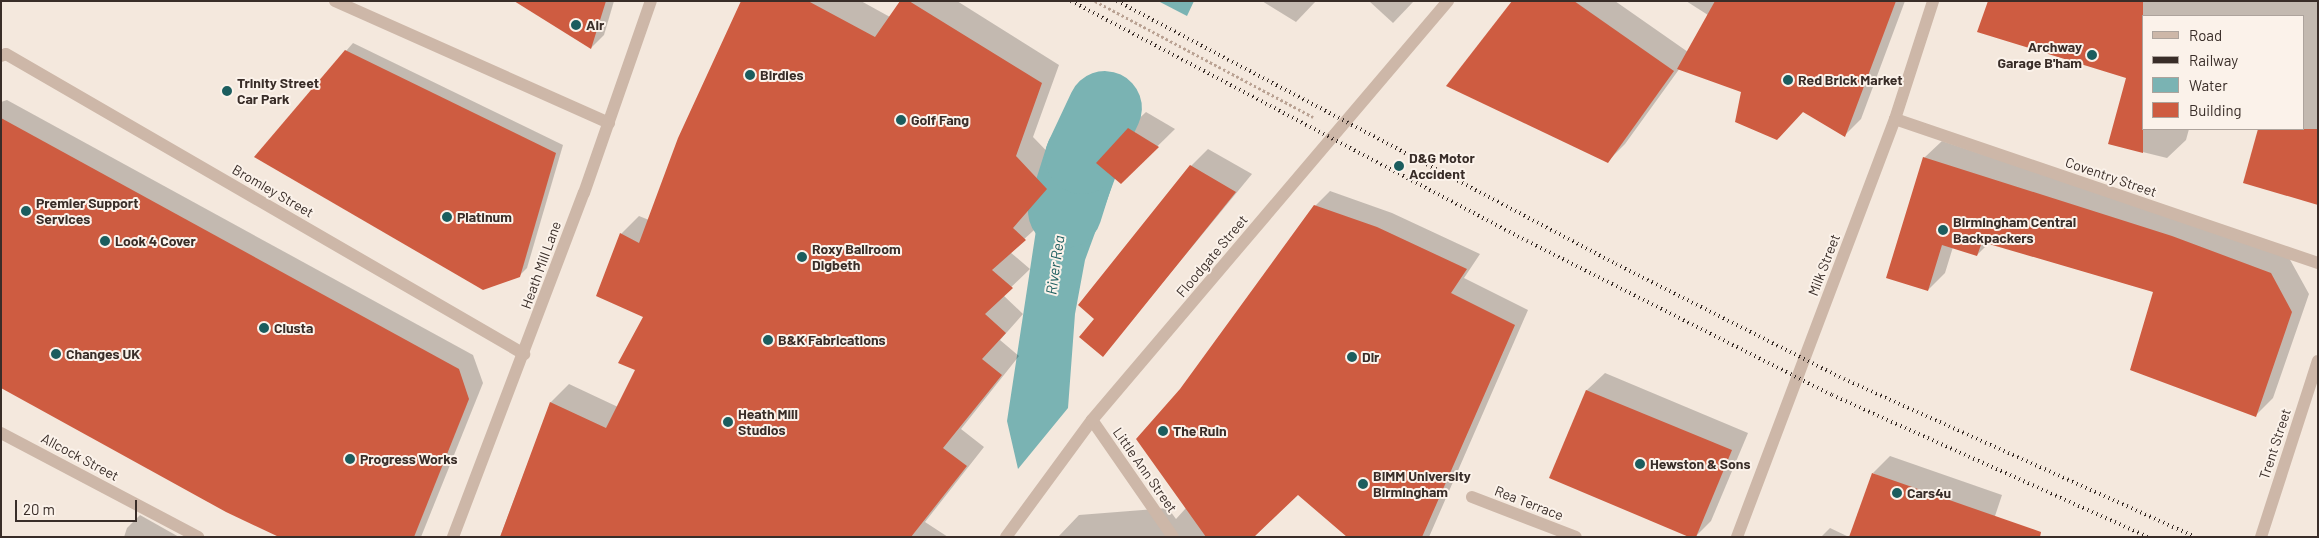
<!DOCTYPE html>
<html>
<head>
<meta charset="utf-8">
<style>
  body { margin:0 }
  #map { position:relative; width:2319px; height:538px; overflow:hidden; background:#f4e8dd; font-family:Barlow,sans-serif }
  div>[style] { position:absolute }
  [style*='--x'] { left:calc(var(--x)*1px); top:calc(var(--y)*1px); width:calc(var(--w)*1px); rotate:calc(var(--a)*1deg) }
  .water>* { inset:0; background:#7ab3b3 }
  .shadow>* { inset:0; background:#0003 }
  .river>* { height:74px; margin:-37px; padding:0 37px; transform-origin:37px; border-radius:37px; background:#7ab3b3 }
  .building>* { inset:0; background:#ce5c41 }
  .path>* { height:3px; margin-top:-1.5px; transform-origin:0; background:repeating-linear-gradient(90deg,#b9a192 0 2.5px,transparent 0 5px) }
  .service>* { height:12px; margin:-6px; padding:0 6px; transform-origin:6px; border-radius:6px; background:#cdb7a8 }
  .minor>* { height:12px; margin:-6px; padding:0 6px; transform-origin:6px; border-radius:6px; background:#cdb7a8 }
  .tertiary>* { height:12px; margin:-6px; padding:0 6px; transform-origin:6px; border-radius:6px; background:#cdb7a8 }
  .rail>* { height:4px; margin-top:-2px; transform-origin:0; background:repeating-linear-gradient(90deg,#392d28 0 1px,transparent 0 5px) }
  .dots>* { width:14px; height:14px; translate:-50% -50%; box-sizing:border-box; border:2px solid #fbf2ea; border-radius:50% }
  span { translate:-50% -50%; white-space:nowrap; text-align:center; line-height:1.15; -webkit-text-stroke:4px #fbf2ea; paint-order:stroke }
  .poi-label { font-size:14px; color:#392d28; font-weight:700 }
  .left { translate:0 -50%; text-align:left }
  .right { translate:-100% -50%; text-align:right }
  .street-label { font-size:14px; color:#392d28 }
  .water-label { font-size:15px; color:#1b5d5e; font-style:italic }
  .frame { position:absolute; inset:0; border:2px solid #392d28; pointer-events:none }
  .legend { position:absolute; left:2142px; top:15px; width:162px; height:115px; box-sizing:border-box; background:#fbf2ea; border:1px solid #ada39c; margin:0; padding:6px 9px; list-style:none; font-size:15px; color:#392d28 }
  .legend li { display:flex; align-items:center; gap:10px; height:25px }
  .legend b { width:25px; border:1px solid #ada39c }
  .scale { position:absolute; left:15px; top:500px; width:122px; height:22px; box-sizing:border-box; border:2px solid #392d28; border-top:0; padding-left:6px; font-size:15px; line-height:18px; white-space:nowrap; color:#392d28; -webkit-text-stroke:4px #fbf2ea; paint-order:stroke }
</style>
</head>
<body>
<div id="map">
  <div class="water">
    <i style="clip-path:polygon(1158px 1px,1194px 1px,1187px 16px)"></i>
    <i style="clip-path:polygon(1089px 108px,1137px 136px,1117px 173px,1085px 260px,1075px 314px,1068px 408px,1018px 469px,1007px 421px,1040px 204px,1048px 171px,1059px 147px)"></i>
  </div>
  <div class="shadow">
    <i style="clip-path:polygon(517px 1px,614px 1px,604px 35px,591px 48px)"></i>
    <i style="clip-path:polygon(743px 1px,861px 1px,890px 17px,901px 1px,957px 1px,1059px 65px,1033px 137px,1065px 170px,1030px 209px,1044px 221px,1010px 252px,1030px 269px,1003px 295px,1023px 314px,1000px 340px,1019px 356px,961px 429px,984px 447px,925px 522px,948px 537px,500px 537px,551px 402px,569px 384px,618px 407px,636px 370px,645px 316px,621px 234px,639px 216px,649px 220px)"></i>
    <i style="clip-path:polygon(1262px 1px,1316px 1px,1296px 22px)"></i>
    <i style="clip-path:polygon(1369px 1px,1414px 1px,1393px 23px)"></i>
    <i style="clip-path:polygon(1514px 1px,1615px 1px,1688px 52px,1708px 15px,1686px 1px,1905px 1px,1861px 119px,1844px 136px,1803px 111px,1680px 68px,1625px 144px,1608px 161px)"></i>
    <i style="clip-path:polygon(1989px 1px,2318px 1px,2318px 203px,2259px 130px,2253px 129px,2303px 129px,2303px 16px,2143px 16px,2143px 129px,2189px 129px,2186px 140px,2167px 158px,2110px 144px,2127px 77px)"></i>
    <i style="clip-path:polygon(353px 43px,563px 145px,527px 268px,519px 276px,346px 51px)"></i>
    <i style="clip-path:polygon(7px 100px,473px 355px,483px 383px,421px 537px,282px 537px,1px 387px,1px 102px)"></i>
    <i style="clip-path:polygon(1146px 112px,1175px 129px,1121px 182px,1128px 129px)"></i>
    <i style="clip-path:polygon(1942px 141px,2288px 256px,2309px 294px,2273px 398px,2256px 415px,2155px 292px,1989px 243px,1977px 255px,1953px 247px,1945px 273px,1928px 290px,1924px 158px)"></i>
    <i style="clip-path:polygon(1208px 149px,1252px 174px,1103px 355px,1096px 319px,1191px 166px)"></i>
    <i style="clip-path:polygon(1330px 191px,1392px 213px,1480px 254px,1464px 278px,1528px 310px,1429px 537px,1349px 537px,1298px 494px,1252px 537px,1058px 537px,1079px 515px,1168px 508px,1176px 519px,1186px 508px,1181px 390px,1315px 206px)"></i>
    <i style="clip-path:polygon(1605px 373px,1748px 433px,1711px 521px,1695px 537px,1551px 478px,1587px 390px)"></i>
    <i style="clip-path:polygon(1890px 456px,2002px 495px,1988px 537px,1873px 473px)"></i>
    <i style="clip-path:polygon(140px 515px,179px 537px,124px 537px,127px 528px)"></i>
    <i style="clip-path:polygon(1830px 528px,1849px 537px,1821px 537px)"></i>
  </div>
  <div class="river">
    <i style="--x:1065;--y:211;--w:57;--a:-72.5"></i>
    <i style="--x:1082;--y:157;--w:54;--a:-64.9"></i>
  </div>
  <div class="building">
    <i style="clip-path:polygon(514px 1px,606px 1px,591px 49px)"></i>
    <i style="clip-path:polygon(741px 1px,808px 1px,875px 37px,900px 1px,909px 1px,1042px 83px,1016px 156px,1047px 189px,1013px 228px,1026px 240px,992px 270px,1013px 288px,985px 314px,1006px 333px,982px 359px,1002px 375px,943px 448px,967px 466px,911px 537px,500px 537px,550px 402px,606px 428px,635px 370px,618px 363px,643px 317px,596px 296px,620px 233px,639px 243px,678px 138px)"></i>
    <i style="clip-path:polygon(1512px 1px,1574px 1px,1674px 71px,1608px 163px,1446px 86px)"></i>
    <i style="clip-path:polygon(1715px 1px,1896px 1px,1845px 137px,1803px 112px,1777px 140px,1735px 122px,1741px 92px,1677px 69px)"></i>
    <i style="clip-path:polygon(1988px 1px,2143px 1px,2143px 153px,2108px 144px,2126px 78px,1977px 32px)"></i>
    <i style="clip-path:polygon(345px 50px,556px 153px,520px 277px,483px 290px,254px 157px)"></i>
    <i style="clip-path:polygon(1px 118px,459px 369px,469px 399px,414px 537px,279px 537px,226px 512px,1px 388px)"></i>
    <i style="clip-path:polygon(1128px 128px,1159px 147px,1121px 184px,1096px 163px)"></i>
    <i style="clip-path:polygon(2258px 129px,2318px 129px,2318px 205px,2243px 183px)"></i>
    <i style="clip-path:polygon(1923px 157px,2172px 236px,2271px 273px,2292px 312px,2256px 417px,2130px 370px,2153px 292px,1982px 242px,1977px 256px,1942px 245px,1928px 291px,1886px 278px)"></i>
    <i style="clip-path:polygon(1190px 165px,1236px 192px,1103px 357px,1079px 337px,1094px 319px,1078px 305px)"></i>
    <i style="clip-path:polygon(1314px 205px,1377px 227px,1467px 269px,1451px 293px,1515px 325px,1422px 537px,1347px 537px,1298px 495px,1254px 537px,1206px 537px,1136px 439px,1180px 389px)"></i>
    <i style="clip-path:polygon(1586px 390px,1732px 450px,1696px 537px,1689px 537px,1549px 478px)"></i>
    <i style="clip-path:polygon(1872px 473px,2041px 532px,2040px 537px,1849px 537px)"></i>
  </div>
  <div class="path">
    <i style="--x:1095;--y:1;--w:247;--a:28"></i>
  </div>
  <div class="service">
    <i style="--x:335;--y:1;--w:300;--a:24"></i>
  </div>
  <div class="minor">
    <i style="--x:1;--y:56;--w:5;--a:-22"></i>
    <i style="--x:6;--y:54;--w:599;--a:30.08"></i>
    <i style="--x:1895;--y:119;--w:447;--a:18.8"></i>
    <i style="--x:1092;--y:420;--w:142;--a:55.3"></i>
    <i style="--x:1;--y:433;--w:223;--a:27.8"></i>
    <i style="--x:1472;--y:497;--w:111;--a:21"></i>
    <i style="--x:1006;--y:537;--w:145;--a:-53.7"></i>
    <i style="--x:1092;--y:420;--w:550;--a:-49.65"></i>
    <i style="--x:1737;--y:537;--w:447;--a:-69.3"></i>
    <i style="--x:1895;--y:119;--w:124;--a:-72.1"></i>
    <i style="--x:2261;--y:537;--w:185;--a:-72.1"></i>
  </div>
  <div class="tertiary">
    <i style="--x:453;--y:537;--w:368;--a:-69.2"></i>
    <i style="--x:584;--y:193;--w:203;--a:-70.8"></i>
  </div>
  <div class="rail">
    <i style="--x:1071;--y:1;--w:515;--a:27.76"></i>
    <i style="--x:1527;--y:241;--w:342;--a:26.8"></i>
    <i style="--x:1832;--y:395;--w:346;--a:24.2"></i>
    <i style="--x:1117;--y:1;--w:564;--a:27.79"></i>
    <i style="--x:1616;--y:264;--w:255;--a:26.8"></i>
    <i style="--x:1844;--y:379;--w:385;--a:24.2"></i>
  </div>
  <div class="dots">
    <i style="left:576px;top:25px;background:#1b5d5e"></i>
    <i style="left:2092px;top:55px;background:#1b5d5e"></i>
    <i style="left:750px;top:75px;background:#1b5d5e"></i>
    <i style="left:1788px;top:80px;background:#1b5d5e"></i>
    <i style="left:227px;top:91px;background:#1b5d5e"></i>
    <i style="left:901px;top:120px;background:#1b5d5e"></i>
    <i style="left:1399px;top:166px;background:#1b5d5e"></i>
    <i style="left:26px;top:211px;background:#1b5d5e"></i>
    <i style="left:447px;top:217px;background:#1b5d5e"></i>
    <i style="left:1943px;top:230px;background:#1b5d5e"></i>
    <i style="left:105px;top:241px;background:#1b5d5e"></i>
    <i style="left:802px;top:257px;background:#1b5d5e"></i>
    <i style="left:264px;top:328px;background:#1b5d5e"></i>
    <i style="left:768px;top:340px;background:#1b5d5e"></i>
    <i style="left:56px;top:354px;background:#1b5d5e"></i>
    <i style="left:1352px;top:357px;background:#1b5d5e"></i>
    <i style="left:728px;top:422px;background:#1b5d5e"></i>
    <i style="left:1163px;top:431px;background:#1b5d5e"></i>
    <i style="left:350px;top:459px;background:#1b5d5e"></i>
    <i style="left:1640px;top:464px;background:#1b5d5e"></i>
    <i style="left:1363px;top:484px;background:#1b5d5e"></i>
    <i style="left:1897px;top:493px;background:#1b5d5e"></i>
  </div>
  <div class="poi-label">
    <span class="left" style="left:586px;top:25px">Air</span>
    <span class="right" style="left:2082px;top:55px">Archway<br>Garage B'ham</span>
    <span class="left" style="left:760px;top:75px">Birdies</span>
    <span class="left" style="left:1798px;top:80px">Red Brick Market</span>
    <span class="left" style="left:237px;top:91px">Trinity Street<br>Car Park</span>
    <span class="left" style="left:911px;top:120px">Golf Fang</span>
    <span class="left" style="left:1409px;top:166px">D&amp;G Motor<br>Accident</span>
    <span class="left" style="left:36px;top:211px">Premier Support<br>Services</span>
    <span class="left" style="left:457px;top:217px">Platinum</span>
    <span class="left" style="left:1953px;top:230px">Birmingham Central<br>Backpackers</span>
    <span class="left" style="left:115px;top:241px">Look 4 Cover</span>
    <span class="left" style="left:812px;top:257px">Roxy Ballroom<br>Digbeth</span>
    <span class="left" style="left:274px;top:328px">Clusta</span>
    <span class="left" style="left:778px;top:340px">B&amp;K Fabrications</span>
    <span class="left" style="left:66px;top:354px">Changes UK</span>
    <span class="left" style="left:1362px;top:357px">Dlr</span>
    <span class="left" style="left:738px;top:422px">Heath Mill<br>Studios</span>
    <span class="left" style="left:1173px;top:431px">The Ruin</span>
    <span class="left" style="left:360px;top:459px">Progress Works</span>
    <span class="left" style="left:1650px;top:464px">Hewston &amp; Sons</span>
    <span class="left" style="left:1373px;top:484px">BIMM University<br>Birmingham</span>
    <span class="left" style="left:1907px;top:493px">Cars4u</span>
  </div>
  <div class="street-label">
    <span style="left:2111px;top:177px;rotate:19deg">Coventry Street</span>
    <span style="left:273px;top:191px;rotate:30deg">Bromley Street</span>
    <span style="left:1212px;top:256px;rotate:-50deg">Floodgate Street</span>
    <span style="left:541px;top:265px;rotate:-70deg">Heath Mill Lane</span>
    <span style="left:1824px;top:265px;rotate:-69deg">Milk Street</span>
    <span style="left:2275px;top:444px;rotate:-72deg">Trent Street</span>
    <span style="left:80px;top:457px;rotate:28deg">Allcock Street</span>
    <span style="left:1145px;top:470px;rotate:55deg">Little Ann Street</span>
    <span style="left:1529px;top:503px;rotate:21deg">Rea Terrace</span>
  </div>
  <div class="water-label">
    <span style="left:1055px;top:265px;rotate:-82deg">River Rea</span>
  </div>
  <div class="frame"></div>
  <ul class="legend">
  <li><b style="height:6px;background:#cdb7a8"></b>Road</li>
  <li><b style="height:6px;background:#392d28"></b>Railway</li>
  <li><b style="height:14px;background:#7ab3b3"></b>Water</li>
  <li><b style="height:14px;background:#ce5c41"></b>Building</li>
  </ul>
  <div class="scale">20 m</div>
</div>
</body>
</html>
